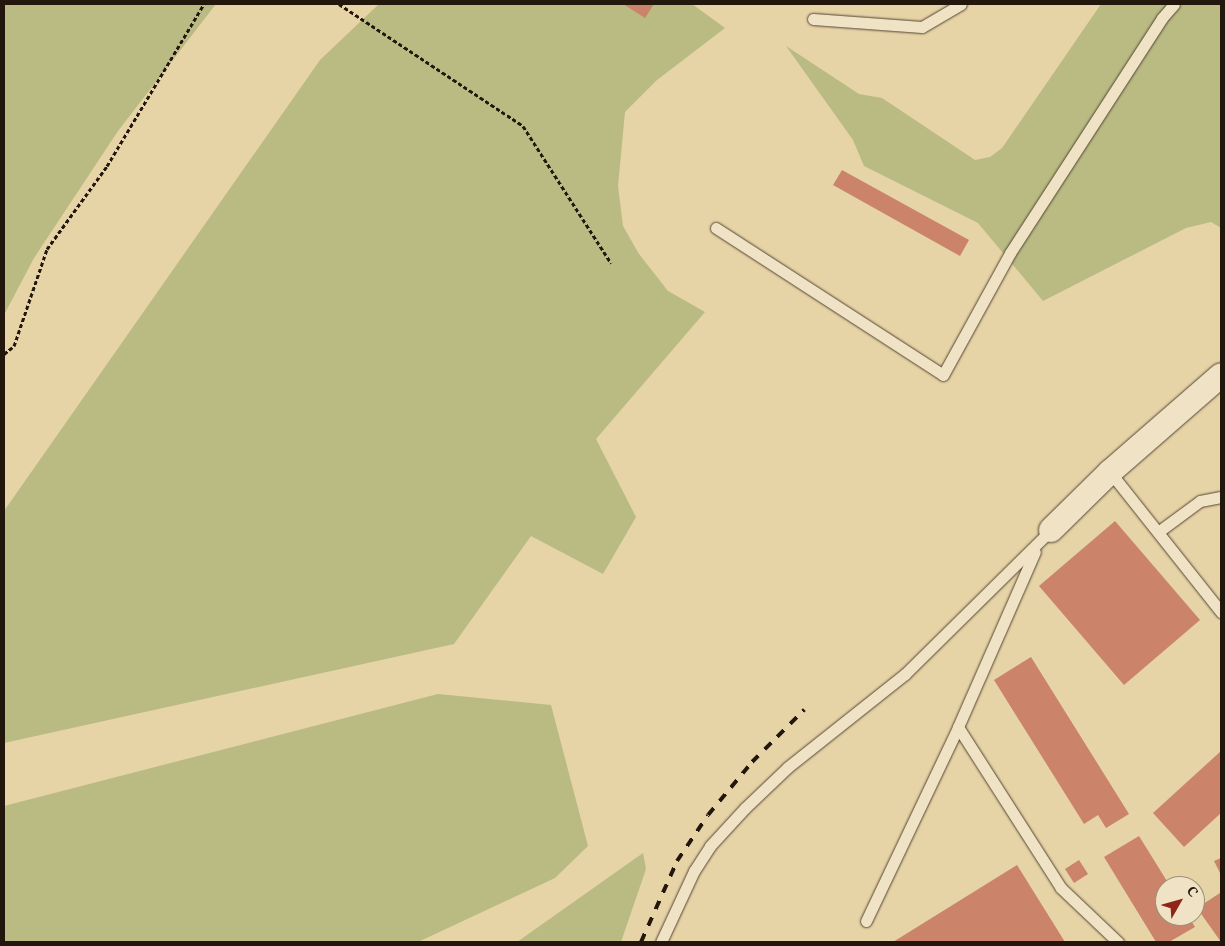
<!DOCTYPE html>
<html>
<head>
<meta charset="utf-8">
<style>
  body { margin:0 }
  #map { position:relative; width:1225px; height:946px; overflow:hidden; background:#e6d3a6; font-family:Vollkorn,serif }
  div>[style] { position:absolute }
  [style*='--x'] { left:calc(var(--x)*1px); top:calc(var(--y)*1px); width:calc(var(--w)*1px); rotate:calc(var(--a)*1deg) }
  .green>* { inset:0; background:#b9bb83 }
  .building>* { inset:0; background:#cb8469 }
  .path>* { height:3px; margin-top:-1.5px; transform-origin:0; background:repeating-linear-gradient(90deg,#23160d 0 4px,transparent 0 6.5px) }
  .roads { filter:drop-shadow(0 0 1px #544533) drop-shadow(0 0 1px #544533) }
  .lane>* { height:11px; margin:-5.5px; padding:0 5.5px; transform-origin:5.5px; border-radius:5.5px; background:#efe2c5 }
  .street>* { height:24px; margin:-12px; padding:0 12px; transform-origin:12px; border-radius:12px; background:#efe2c5 }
  .rail>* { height:4px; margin-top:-2px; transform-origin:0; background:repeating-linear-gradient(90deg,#23160d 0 9px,transparent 0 18px) }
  span { translate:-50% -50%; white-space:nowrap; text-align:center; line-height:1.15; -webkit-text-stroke:4.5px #efe2c5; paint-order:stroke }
  .frame { position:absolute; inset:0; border:5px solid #23160d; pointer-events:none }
  .north { position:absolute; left:1155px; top:876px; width:50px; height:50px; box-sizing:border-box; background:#efe2c5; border:1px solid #9d907b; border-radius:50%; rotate:52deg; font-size:14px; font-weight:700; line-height:20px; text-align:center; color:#23160d }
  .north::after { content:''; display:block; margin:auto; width:18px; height:22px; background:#8f2418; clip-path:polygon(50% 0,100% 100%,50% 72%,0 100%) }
</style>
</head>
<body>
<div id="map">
  <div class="green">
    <i style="clip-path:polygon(4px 4px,216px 4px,118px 131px,34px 258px,4px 315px)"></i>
    <i style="clip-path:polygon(379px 4px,692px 4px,725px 28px,657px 80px,625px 112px,618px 186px,623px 226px,639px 254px,668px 291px,705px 312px,596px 439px,636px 517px,603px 574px,531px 536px,454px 644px,4px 743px,4px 511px,320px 60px)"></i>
    <i style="clip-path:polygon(1101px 4px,1221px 4px,1221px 228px,1211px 222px,1186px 228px,1043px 301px,978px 223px,864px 166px,853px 140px,786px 46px,859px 94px,882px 98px,975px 160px,990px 157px,1002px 148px)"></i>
    <i style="clip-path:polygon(438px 694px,551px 705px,588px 846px,555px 878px,418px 942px,4px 942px,4px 806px)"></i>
    <i style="clip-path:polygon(643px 853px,646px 869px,621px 942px,517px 942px)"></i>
  </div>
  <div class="building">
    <i style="clip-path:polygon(623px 4px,654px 4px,645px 18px)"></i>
    <i style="clip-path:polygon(842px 170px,969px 240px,960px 256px,833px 185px)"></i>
    <i style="clip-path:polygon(1115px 521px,1200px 620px,1124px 685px,1039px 586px)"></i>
    <i style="clip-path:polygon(1031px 657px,1129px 814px,1106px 828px,1098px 815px,1084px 824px,994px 680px)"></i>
    <i style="clip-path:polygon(1221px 751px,1221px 813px,1184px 847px,1153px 813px)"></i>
    <i style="clip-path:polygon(1139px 836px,1170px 886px,1165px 886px,1165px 916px,1188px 916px,1195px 927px,1169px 942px,1156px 942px,1104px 857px)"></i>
    <i style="clip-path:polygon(1221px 858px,1221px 875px,1214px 861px)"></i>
    <i style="clip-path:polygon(1079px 860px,1088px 874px,1074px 883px,1065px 869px)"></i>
    <i style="clip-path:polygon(1017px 865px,1065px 942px,893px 942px)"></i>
    <i style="clip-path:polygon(1220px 893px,1221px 895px,1221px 942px,1197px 908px)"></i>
  </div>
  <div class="path">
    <i style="--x:339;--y:4;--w:221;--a:33.5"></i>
    <i style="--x:523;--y:126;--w:163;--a:57.3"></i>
    <i style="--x:4;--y:354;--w:13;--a:-39"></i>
    <i style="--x:14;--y:346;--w:102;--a:-71.2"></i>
    <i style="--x:47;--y:249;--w:102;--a:-54.1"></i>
    <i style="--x:107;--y:166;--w:189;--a:-59.1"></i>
  </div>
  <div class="roads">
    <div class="lane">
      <i style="--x:813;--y:19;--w:109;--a:4.2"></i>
      <i style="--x:922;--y:27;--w:45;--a:-30.5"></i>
      <i style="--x:716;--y:228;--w:270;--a:32.9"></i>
      <i style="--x:943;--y:375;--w:139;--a:-61.2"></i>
      <i style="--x:1010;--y:253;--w:280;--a:-57.1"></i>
      <i style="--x:1162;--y:18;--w:18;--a:-49"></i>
      <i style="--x:1110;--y:472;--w:179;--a:51.6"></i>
      <i style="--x:1158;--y:532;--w:52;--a:-36.4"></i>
      <i style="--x:1200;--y:501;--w:21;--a:-11"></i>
      <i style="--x:958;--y:727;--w:191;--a:57.4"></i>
      <i style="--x:1061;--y:888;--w:79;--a:43.5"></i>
      <i style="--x:866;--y:921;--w:215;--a:-64.6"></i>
      <i style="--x:958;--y:727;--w:191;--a:-66.3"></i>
      <i style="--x:661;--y:942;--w:78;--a:-65.1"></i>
      <i style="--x:694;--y:871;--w:30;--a:-57"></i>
      <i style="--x:710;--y:846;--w:52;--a:-47.4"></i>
      <i style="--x:745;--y:808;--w:59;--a:-43.6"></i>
      <i style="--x:788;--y:767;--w:149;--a:-38.5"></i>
      <i style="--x:905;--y:674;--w:205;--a:-44.6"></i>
    </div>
    <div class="street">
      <i style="--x:1051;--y:530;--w:83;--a:-44.5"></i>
      <i style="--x:1110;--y:472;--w:147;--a:-41.1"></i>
    </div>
  </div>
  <div class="rail">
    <i style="--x:641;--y:942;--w:89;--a:-66"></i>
    <i style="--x:677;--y:861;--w:55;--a:-56"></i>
    <i style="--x:708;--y:815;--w:69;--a:-50.3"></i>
    <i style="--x:752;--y:762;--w:74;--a:-45"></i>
  </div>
  <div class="frame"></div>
  <div class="north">С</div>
</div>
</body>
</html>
